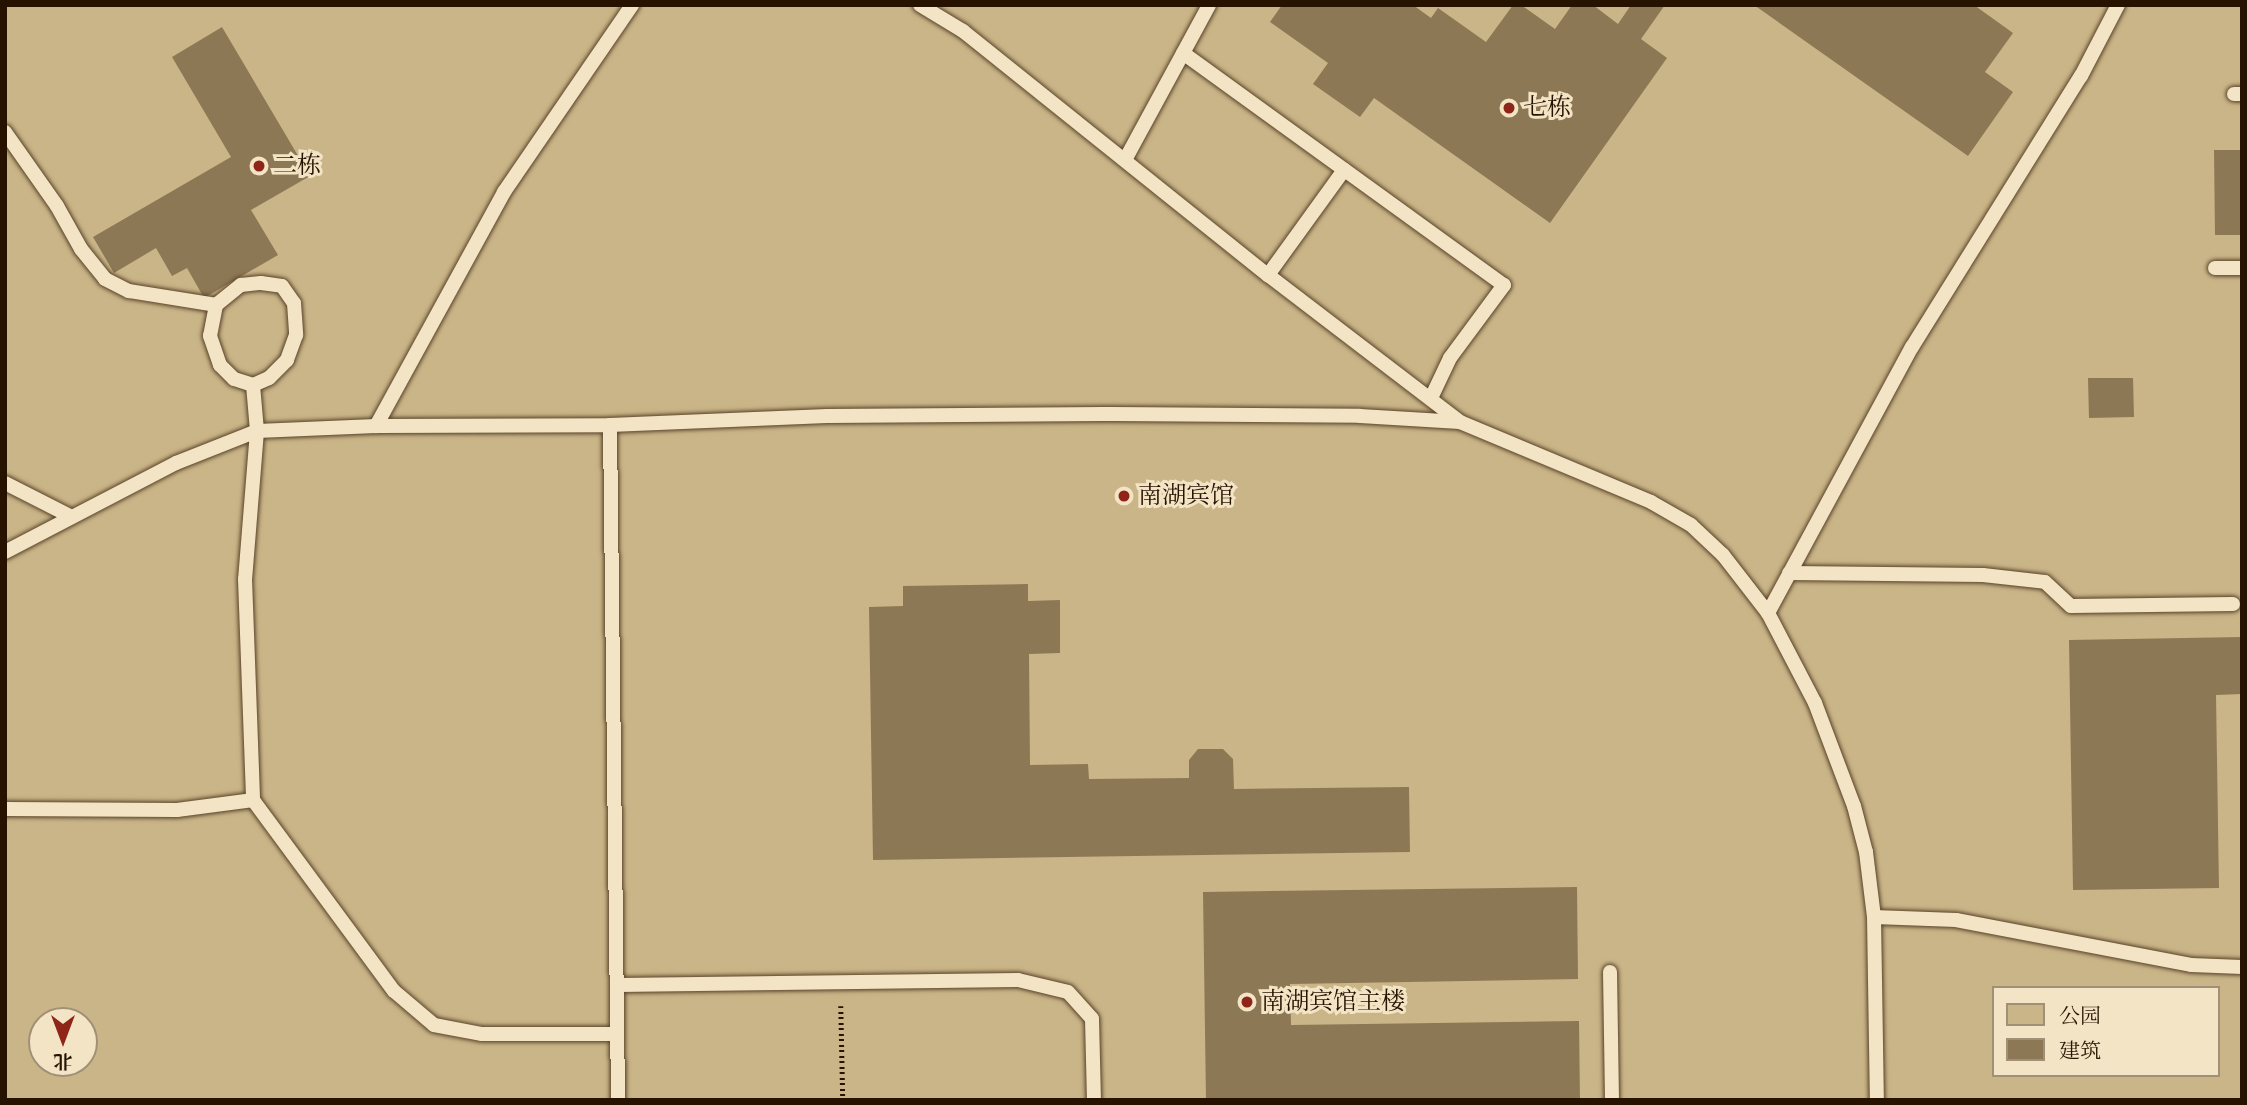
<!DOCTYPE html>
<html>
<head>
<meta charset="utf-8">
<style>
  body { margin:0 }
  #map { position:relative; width:2247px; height:1105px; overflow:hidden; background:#ebd6a4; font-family:Alegreya,"Noto Serif SC",serif }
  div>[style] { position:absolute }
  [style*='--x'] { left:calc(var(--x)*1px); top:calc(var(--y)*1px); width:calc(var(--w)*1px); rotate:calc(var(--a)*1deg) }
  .green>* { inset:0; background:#cab588 }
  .building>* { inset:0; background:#8d7855 }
  .path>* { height:4.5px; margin-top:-2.25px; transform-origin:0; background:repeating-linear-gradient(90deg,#271200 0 2px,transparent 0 5.5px) }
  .roads { filter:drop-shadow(0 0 2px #584329) drop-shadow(0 0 2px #584329) }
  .service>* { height:14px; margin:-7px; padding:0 7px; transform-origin:7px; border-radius:7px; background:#f2e4c4 }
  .dots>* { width:19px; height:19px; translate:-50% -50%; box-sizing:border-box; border:4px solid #f2e4c4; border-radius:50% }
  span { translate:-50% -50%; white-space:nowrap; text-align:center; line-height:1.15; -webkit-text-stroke:6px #f2e4c4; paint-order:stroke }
  .poi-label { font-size:24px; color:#271200 }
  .left { translate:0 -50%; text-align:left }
  .frame { position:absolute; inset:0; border:7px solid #271200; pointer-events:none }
  .legend { position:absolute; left:1992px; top:986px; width:228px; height:91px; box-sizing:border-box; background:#f2e4c4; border:2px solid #a19076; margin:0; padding:9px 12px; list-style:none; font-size:21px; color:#271200 }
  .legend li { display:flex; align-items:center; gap:14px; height:35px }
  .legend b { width:35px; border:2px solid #a19076 }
  .north { position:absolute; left:28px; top:1007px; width:70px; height:70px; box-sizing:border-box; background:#f2e4c4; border:2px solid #a19076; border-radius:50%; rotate:180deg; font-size:19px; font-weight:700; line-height:28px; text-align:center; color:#271200 }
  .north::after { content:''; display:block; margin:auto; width:24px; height:32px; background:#8f2418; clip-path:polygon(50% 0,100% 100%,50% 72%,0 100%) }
</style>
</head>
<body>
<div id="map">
  <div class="green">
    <i style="clip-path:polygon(evenodd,5px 5px,2242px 5px,2242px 1100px,5px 1100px,5px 5px,1993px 988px,2217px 988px,2217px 1075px,1993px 1075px,1993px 988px,5px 5px,42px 1021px,84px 1021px,84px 1063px,42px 1063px,42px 1021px)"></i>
  </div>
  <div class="building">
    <i style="clip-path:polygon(1282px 5px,1413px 5px,1431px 18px,1438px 8px,1486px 42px,1513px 5px,1521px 5px,1555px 29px,1572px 5px,1593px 5px,1618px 24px,1631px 5px,1665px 5px,1641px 39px,1667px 58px,1550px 223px,1374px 98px,1360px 117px,1313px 84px,1328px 63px,1270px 22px)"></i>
    <i style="clip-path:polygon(1754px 5px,1974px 5px,2013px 33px,1985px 72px,2013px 92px,1968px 156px)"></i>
    <i style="clip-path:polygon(222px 27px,310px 176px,251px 210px,278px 255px,204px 298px,187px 268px,172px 276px,156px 248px,114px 273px,93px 237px,231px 157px,172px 57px)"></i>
    <i style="clip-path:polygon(2214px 150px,2242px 150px,2242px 235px,2215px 235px)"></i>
    <i style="clip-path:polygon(2088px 378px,2133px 378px,2134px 417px,2089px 418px)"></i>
    <i style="clip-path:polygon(1028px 584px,1028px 601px,1060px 600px,1060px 653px,1029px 654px,1030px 765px,1088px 764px,1089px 779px,1189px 778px,1189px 760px,1198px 749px,1223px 749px,1233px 759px,1234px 789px,1409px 787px,1410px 852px,873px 860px,869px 607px,903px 606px,903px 586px)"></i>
    <i style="clip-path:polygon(2242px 637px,2242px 694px,2216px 695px,2219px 888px,2073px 890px,2069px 640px)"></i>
    <i style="clip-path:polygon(1577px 887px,1578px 979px,1290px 984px,1291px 1025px,1579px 1021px,1580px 1100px,1206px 1100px,1203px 892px)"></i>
  </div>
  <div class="path">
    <i style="--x:841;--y:1006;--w:94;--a:88.8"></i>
  </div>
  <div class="roads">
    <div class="service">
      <i style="--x:920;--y:5;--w:50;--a:31.2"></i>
      <i style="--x:963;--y:31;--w:391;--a:38.7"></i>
      <i style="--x:1268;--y:275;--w:242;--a:37.4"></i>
      <i style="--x:1460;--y:422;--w:207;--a:22.7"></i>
      <i style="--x:1651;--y:502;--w:46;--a:29.9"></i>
      <i style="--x:1691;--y:525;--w:44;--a:43.2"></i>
      <i style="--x:1723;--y:555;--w:73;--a:52.2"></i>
      <i style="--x:1768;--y:613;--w:102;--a:62.4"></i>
      <i style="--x:1815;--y:703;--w:110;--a:69.3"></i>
      <i style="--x:1854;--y:806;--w:48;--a:75.4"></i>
      <i style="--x:1866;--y:852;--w:65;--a:83"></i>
      <i style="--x:1874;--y:917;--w:183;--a:89.1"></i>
      <i style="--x:1183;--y:53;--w:396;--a:35.9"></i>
      <i style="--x:1504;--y:285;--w:91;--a:126.5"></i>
      <i style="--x:1450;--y:358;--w:44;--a:115.4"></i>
      <i style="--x:2234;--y:94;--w:8;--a:0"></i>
      <i style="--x:5;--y:132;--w:90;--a:54.9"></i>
      <i style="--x:57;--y:206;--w:49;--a:60.8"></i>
      <i style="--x:81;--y:249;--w:38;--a:51"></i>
      <i style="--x:105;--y:279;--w:27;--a:27"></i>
      <i style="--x:129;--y:291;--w:88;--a:9.1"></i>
      <i style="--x:1125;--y:160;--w:176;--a:-61.5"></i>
      <i style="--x:2215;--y:268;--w:27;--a:0"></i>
      <i style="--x:1268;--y:275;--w:130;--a:-54.1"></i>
      <i style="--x:253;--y:385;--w:20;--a:-162"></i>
      <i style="--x:234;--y:379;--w:20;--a:-135"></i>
      <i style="--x:220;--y:365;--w:31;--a:-109"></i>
      <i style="--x:210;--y:336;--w:32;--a:-79"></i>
      <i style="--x:216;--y:305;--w:32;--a:-39"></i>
      <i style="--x:241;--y:285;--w:20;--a:-6"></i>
      <i style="--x:261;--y:283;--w:21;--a:8"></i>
      <i style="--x:282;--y:286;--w:21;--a:55"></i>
      <i style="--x:294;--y:303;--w:32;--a:86"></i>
      <i style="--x:296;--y:335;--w:27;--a:110"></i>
      <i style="--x:287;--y:360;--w:25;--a:135"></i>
      <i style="--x:269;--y:378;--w:17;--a:156"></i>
      <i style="--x:253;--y:385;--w:46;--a:85"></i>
      <i style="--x:257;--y:431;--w:148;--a:94.6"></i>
      <i style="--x:245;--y:579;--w:221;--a:87.9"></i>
      <i style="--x:253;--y:800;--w:237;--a:53.6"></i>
      <i style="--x:394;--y:991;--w:52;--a:40.4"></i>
      <i style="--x:434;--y:1025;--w:49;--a:10.6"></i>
      <i style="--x:482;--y:1034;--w:135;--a:0"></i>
      <i style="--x:376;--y:426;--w:267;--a:-61.3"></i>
      <i style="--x:504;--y:192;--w:227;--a:-55.6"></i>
      <i style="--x:5;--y:483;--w:75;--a:26.9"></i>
      <i style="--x:5;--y:552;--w:193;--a:-27.5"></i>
      <i style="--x:176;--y:463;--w:87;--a:-21.6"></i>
      <i style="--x:257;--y:431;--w:119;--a:-2.4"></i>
      <i style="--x:376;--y:426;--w:234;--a:-0.2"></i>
      <i style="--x:1789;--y:573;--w:194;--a:0.6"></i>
      <i style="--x:1983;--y:575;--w:62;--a:6.4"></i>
      <i style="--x:2045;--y:582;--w:35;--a:43"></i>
      <i style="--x:2071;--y:606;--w:162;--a:-0.7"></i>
      <i style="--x:1768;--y:613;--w:302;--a:-61.6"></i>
      <i style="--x:1912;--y:347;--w:319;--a:-58.1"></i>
      <i style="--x:2081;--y:76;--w:80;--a:-62.5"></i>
      <i style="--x:5;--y:809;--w:172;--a:0.3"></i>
      <i style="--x:177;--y:810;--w:77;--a:-7.5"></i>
      <i style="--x:1874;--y:917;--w:82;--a:2.1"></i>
      <i style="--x:1956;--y:920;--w:239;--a:10.8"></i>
      <i style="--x:2191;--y:965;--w:51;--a:2.2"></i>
      <i style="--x:1610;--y:972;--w:128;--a:89.1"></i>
      <i style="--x:618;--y:985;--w:400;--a:-0.7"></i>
      <i style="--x:1018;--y:980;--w:51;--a:13.5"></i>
      <i style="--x:1068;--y:992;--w:36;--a:48"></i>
      <i style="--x:1092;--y:1019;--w:81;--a:88.6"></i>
      <i style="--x:618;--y:1100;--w:675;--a:-90.68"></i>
      <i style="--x:610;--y:425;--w:217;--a:-2.4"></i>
      <i style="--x:827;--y:416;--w:277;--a:-0.4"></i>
      <i style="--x:1104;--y:414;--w:256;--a:0.4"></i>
      <i style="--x:1360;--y:416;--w:100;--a:3.4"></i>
    </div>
  </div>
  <div class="dots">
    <i style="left:1509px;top:108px;background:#8f2418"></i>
    <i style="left:259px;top:166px;background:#8f2418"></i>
    <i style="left:1124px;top:496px;background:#8f2418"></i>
    <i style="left:1247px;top:1002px;background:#8f2418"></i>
  </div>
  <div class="poi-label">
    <span class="left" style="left:1523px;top:108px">七栋</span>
    <span class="left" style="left:273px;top:166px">二栋</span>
    <span class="left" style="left:1138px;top:496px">南湖宾馆</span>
    <span class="left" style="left:1261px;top:1002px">南湖宾馆主楼</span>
  </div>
  <div class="frame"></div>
  <ul class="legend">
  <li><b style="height:19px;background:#cab588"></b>公园</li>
  <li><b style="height:19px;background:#8d7855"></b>建筑</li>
  </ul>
  <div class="north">北</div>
</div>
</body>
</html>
